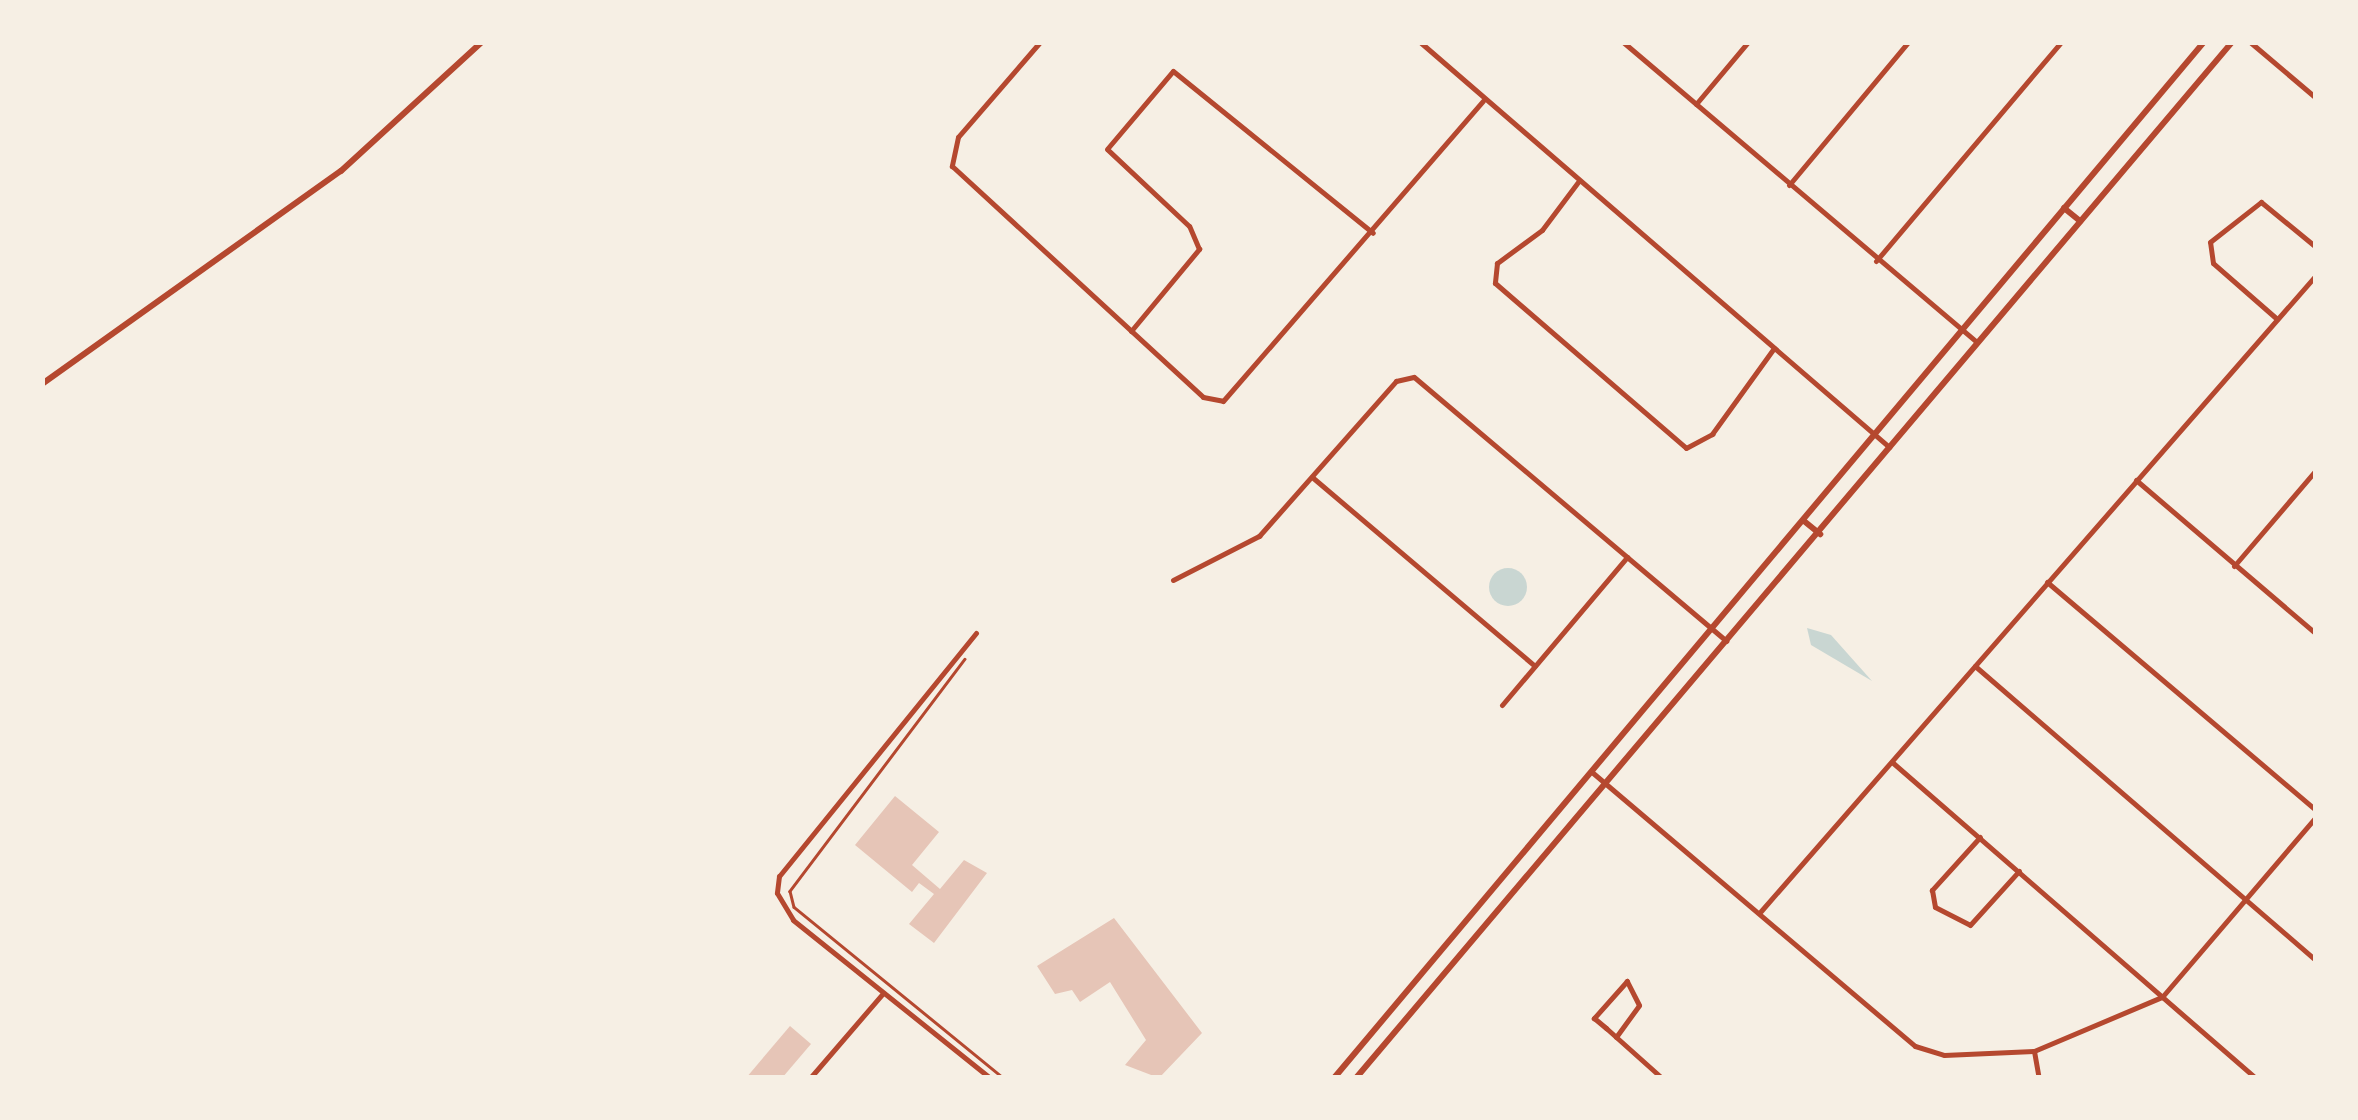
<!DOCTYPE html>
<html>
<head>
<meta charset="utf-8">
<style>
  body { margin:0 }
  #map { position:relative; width:2358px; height:1120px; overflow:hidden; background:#f6efe4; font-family:Signika,sans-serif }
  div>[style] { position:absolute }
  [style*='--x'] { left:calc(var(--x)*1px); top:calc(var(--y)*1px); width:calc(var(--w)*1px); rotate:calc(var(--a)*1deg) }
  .water>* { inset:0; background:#c9d6d2 }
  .round { border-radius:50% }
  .building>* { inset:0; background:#e6c5b7 }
  .path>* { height:2.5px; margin:-1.25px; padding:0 1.25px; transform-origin:1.25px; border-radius:1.25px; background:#b5482f }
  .minor>* { height:5px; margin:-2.5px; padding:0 2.5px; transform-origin:2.5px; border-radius:2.5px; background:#b5482f }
  .tertiary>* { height:6px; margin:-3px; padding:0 3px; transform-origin:3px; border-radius:3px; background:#b5482f }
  span { translate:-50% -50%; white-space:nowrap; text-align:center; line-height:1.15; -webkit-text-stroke:9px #f6efe4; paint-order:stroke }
  .frame { position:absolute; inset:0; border:45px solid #f6efe4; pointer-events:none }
</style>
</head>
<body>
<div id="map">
  <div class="water">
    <i class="round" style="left:1489px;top:568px;width:38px;height:38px"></i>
    <i style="clip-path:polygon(1807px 628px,1831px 635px,1872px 681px,1811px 645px)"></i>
  </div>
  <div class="building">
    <i style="clip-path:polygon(895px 796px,939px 832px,912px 865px,940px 889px,964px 860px,987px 873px,934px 943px,909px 924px,934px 894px,919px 883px,912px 892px,855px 845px)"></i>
    <i style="clip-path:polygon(1114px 918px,1202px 1033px,1159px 1078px,1125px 1065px,1146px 1040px,1110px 982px,1080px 1002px,1072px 990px,1055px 994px,1037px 966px)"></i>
    <i style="clip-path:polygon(790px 1026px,811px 1044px,782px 1078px,746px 1078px)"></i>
  </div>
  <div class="path">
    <i style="--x:965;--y:659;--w:291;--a:127"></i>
    <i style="--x:790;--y:891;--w:16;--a:76"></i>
    <i style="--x:794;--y:907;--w:271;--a:39.2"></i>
  </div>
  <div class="minor">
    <i style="--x:1040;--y:42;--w:125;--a:130.8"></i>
    <i style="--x:958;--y:137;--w:30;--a:102"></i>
    <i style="--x:952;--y:166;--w:341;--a:42.6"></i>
    <i style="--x:1203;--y:397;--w:20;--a:11"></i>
    <i style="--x:1223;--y:401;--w:397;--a:-49.1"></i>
    <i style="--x:1420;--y:42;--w:620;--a:40.81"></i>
    <i style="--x:1623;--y:42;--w:464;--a:40.3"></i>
    <i style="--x:2250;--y:42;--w:87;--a:40.3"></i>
    <i style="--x:1696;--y:104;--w:81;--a:-50"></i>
    <i style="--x:1578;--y:182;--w:60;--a:126.9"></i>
    <i style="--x:1542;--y:230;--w:56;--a:143.7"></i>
    <i style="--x:1497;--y:263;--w:20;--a:96"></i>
    <i style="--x:1495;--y:283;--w:252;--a:40.8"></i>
    <i style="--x:1686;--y:448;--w:30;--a:-28"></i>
    <i style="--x:1712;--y:434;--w:106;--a:-54.2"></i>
    <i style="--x:1789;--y:185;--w:186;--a:-50.2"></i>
    <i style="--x:1876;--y:261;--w:287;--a:-49.8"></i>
    <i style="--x:2277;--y:319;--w:85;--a:-138.8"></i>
    <i style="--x:2213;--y:263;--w:21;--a:-98"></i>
    <i style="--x:2210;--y:242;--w:65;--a:-38.1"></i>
    <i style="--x:2261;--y:202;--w:71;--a:39.3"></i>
    <i style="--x:1131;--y:331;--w:107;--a:-50.3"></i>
    <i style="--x:1199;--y:249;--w:25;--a:-113"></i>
    <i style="--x:1189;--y:226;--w:112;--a:-136.8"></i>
    <i style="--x:1107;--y:149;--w:102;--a:-49.8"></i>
    <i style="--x:1173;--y:71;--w:257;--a:39"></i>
    <i style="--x:1312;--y:477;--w:292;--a:40.3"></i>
    <i style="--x:2136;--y:480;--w:237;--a:40.5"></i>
    <i style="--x:2234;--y:566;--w:126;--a:-49.5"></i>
    <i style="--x:1173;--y:580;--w:97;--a:-27.1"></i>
    <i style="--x:1259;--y:536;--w:207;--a:-48.5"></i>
    <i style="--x:1396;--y:381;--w:18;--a:-13"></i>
    <i style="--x:1414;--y:377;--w:409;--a:40.2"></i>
    <i style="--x:2047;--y:582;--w:353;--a:40.3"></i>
    <i style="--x:976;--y:633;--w:313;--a:129"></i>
    <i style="--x:779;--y:876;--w:17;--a:97"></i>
    <i style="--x:777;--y:893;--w:31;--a:59"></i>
    <i style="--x:793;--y:920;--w:253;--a:38.7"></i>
    <i style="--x:1975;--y:666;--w:450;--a:40.8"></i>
    <i style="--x:1502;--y:705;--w:194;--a:-49.8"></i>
    <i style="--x:1892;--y:762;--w:482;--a:41"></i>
    <i style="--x:1593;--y:773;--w:422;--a:40.3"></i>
    <i style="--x:1915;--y:1046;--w:30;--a:17"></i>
    <i style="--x:1944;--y:1055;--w:90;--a:-2.5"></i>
    <i style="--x:2034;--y:1051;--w:139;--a:-22.9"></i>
    <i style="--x:2162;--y:997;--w:237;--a:-49.5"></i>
    <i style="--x:1980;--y:837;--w:72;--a:132.2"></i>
    <i style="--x:1932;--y:890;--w:17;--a:80"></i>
    <i style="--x:1935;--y:907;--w:39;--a:27"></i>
    <i style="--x:1970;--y:925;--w:73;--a:-47.8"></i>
    <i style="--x:1761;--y:911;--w:844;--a:-48.89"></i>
    <i style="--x:1616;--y:1037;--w:39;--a:-54"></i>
    <i style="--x:1639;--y:1005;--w:27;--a:-117"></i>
    <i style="--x:1627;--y:981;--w:50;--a:131.7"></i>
    <i style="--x:1594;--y:1018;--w:16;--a:40"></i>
    <i style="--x:1606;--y:1028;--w:75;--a:41.8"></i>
    <i style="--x:2034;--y:1051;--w:27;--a:80"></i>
    <i style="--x:810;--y:1078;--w:112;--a:-49.3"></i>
  </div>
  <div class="tertiary">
    <i style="--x:2064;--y:208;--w:21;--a:39"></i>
    <i style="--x:42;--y:384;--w:367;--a:-35.5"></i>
    <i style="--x:341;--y:171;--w:191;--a:-42.5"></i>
    <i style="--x:1804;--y:521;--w:21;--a:39"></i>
    <i style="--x:1334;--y:1078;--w:1353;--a:-49.98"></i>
    <i style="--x:1356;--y:1078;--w:1357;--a:-49.78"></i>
  </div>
  <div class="frame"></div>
</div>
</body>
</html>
